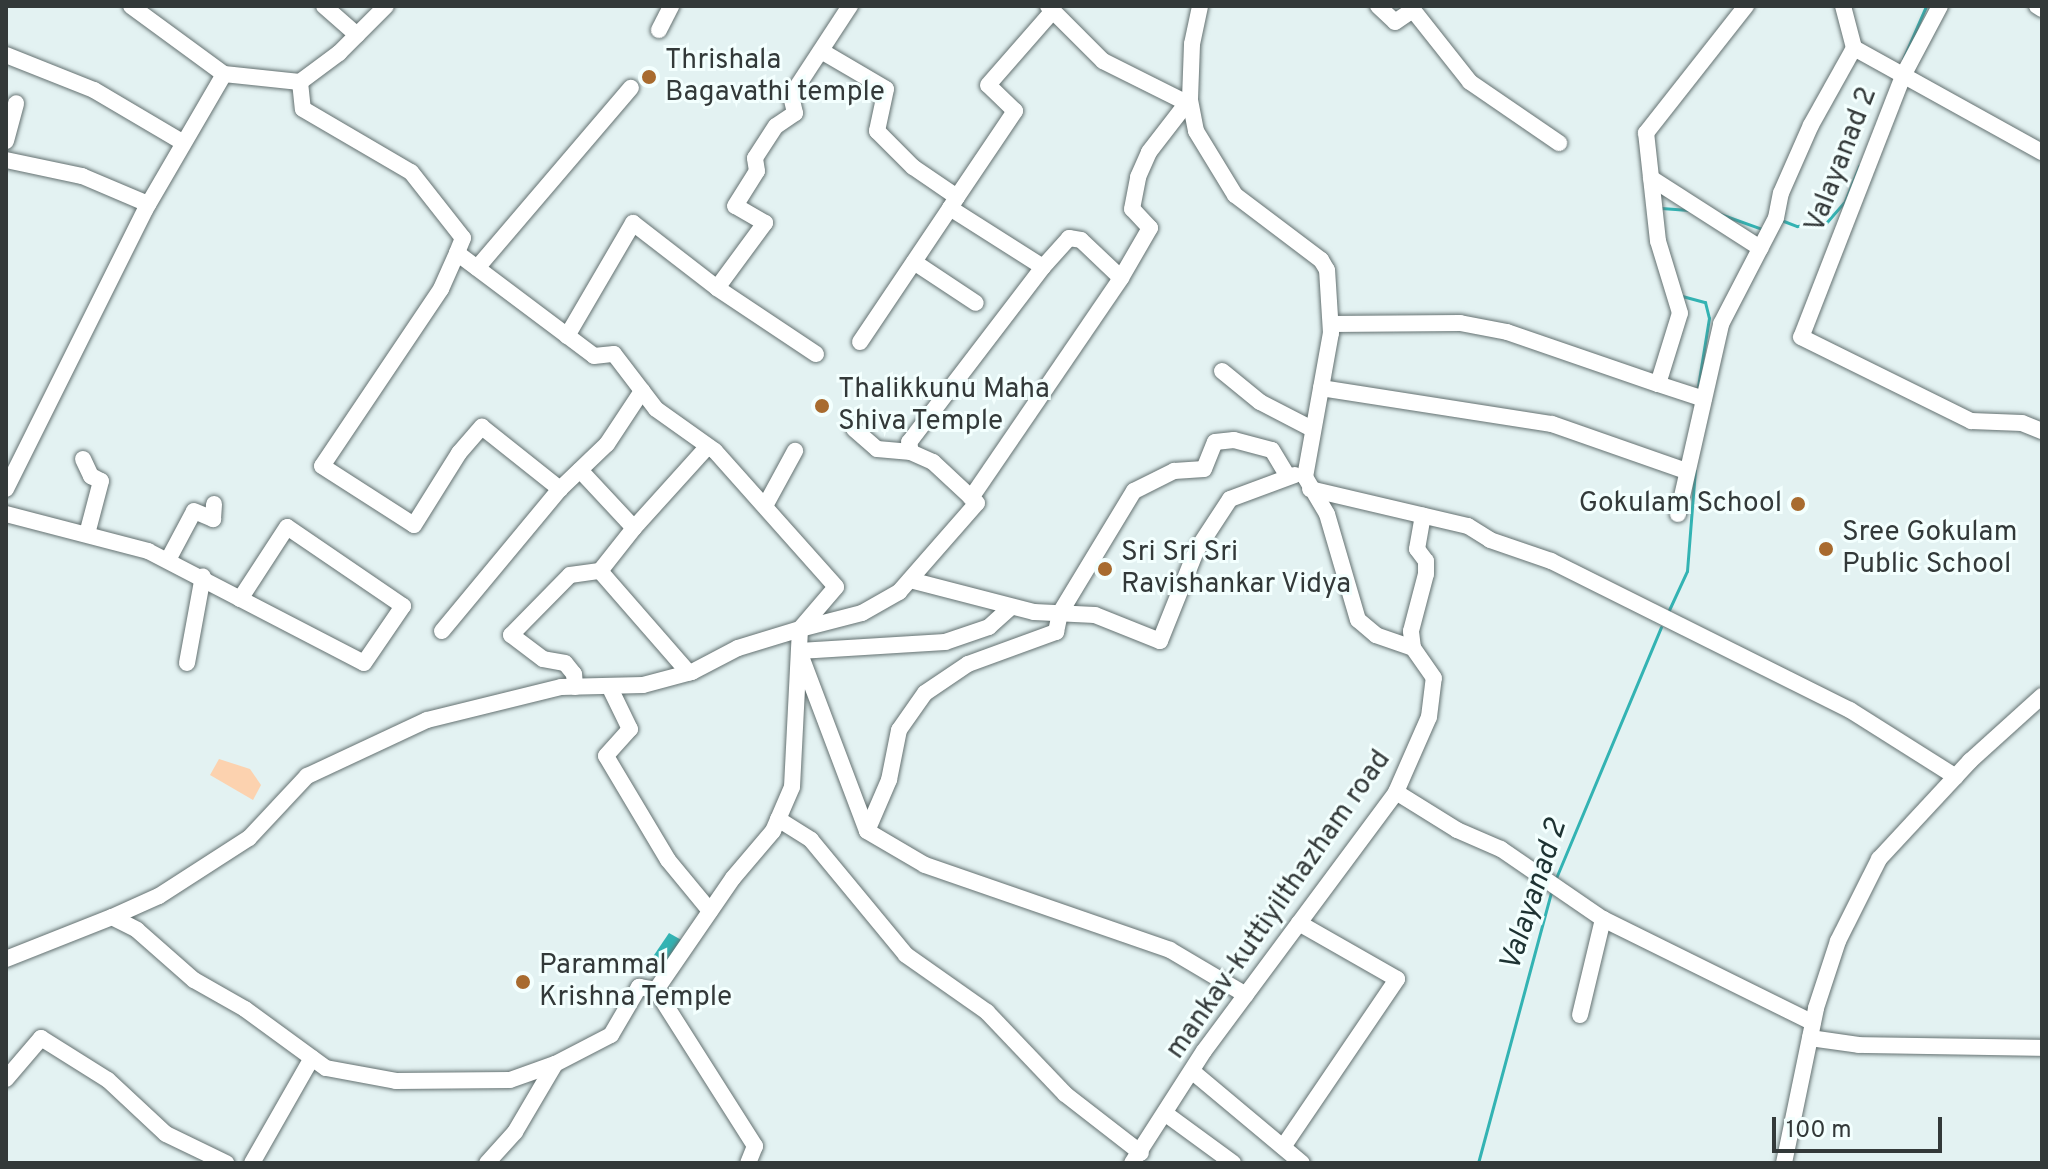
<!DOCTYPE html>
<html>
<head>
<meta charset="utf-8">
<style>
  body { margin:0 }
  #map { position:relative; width:2048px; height:1169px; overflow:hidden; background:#e3f2f2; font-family:Overpass,sans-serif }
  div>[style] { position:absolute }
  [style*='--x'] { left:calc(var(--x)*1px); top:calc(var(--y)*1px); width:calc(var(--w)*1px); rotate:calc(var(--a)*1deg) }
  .green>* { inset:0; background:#fcd2af }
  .water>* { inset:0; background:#33b3b3 }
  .stream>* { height:3px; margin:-1.5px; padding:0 1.5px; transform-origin:1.5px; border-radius:1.5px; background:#33b3b3 }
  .roads { filter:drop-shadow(0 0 2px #647171) drop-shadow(0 0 2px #647171) }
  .minor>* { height:16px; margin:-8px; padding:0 8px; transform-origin:8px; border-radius:8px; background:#fff }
  .dots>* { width:22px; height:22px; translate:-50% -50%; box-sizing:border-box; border:4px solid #f3fffe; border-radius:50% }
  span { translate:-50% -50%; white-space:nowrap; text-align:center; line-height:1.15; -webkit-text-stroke:6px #f3fffe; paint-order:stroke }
  .poi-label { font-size:28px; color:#333939 }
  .left { translate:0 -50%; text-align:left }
  .right { translate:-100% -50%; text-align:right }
  .street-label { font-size:28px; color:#333939 }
  .water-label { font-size:30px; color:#1d3232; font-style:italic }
  .frame { position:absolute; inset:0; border:8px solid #333939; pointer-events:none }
  .scale { position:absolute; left:1772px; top:1117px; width:170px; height:36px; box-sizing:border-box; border:4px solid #333939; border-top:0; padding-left:10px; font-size:24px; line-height:28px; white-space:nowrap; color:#333939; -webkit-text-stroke:6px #f3fffe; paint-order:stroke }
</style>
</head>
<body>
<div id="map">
  <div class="green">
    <i style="clip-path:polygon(219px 759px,250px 769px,261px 785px,253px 800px,210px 775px)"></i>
  </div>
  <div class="water">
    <i style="clip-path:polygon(669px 933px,685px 942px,664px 971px,650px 961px)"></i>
  </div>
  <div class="stream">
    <i style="--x:1903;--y:59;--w:58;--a:-66.5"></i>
    <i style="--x:1661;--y:208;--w:28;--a:4"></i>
    <i style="--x:1720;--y:214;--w:45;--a:19.7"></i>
    <i style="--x:1781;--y:220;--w:17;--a:21"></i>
    <i style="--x:1797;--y:226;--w:29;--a:-6"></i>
    <i style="--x:1826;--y:223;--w:29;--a:-49"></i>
    <i style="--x:1845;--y:201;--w:38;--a:-68"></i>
    <i style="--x:1682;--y:296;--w:24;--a:15"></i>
    <i style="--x:1705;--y:302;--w:16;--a:76"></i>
    <i style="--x:1709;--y:318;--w:76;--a:99.1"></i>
    <i style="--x:1669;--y:610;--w:43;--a:-65.2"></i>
    <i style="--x:1687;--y:571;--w:101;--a:-85.5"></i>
    <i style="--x:1556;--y:878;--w:272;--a:-67.3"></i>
    <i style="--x:1478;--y:1163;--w:280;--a:-74.9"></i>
  </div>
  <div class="roads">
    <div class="minor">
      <i style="--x:131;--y:6;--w:115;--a:36.2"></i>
      <i style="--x:324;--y:6;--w:44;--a:41.3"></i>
      <i style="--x:1048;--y:6;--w:78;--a:45"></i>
      <i style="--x:1103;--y:61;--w:92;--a:26.6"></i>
      <i style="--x:1378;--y:6;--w:23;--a:43"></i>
      <i style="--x:1395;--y:22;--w:22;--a:-34"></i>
      <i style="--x:1413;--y:10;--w:92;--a:51.6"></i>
      <i style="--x:1470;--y:82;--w:108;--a:34.4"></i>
      <i style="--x:1843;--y:6;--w:43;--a:75.3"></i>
      <i style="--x:1854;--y:48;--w:215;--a:29"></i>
      <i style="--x:1940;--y:6;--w:79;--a:117.9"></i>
      <i style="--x:1903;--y:76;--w:280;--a:111.3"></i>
      <i style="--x:1801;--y:337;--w:190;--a:26.3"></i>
      <i style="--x:1971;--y:421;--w:51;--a:2.2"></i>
      <i style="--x:2022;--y:423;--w:22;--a:22"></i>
      <i style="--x:2037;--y:6;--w:6;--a:31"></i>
      <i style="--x:659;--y:30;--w:27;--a:-63"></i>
      <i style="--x:823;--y:52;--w:73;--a:30.4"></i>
      <i style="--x:886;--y:89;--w:43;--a:102.1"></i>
      <i style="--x:877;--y:131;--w:51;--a:45"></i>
      <i style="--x:913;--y:167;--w:53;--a:34.3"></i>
      <i style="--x:957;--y:197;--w:13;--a:122"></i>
      <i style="--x:950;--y:208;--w:110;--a:32.4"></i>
      <i style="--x:1043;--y:267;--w:220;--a:127.4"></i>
      <i style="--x:909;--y:442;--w:10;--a:79"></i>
      <i style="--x:6;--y:55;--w:95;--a:21.7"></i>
      <i style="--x:94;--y:90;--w:104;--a:30.5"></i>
      <i style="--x:300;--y:82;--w:27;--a:84"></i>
      <i style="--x:303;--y:109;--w:125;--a:30.3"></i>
      <i style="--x:411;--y:172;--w:84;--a:51.8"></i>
      <i style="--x:463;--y:238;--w:16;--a:112"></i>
      <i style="--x:457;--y:253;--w:171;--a:36.9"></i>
      <i style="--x:594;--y:356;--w:20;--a:-6"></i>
      <i style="--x:614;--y:354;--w:69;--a:52.6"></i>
      <i style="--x:656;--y:409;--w:72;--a:35.4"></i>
      <i style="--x:715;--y:451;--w:182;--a:48.3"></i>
      <i style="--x:836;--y:587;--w:55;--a:130.6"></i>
      <i style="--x:800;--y:629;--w:64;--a:-14.5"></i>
      <i style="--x:862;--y:613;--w:43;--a:-29.6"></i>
      <i style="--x:899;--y:592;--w:118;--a:-48.8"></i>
      <i style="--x:977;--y:503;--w:60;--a:-137"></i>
      <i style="--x:933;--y:462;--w:24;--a:-156"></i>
      <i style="--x:911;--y:452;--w:34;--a:-175"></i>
      <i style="--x:877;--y:449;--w:30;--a:-139"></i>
      <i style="--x:6;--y:141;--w:39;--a:-75"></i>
      <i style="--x:6;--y:160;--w:78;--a:11.9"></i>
      <i style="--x:82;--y:176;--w:72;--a:23"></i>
      <i style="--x:1651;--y:178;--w:130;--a:32.7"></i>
      <i style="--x:957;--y:197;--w:104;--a:-56"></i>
      <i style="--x:1015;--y:111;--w:37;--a:-136"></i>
      <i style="--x:988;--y:85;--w:97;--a:-48.8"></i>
      <i style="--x:457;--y:253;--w:39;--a:114"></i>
      <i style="--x:441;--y:289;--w:213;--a:123.9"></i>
      <i style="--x:322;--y:466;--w:109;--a:32.7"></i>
      <i style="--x:414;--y:525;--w:85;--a:-58"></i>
      <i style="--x:459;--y:453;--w:35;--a:-49"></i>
      <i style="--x:482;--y:427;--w:100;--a:38.5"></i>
      <i style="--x:560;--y:489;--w:65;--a:-43.8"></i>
      <i style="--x:607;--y:444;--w:64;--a:-56.6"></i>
      <i style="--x:914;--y:262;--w:74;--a:33.5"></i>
      <i style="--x:1043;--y:267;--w:39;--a:-48"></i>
      <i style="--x:1069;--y:238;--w:12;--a:9"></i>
      <i style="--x:1081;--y:240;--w:55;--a:43.5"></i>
      <i style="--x:1121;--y:278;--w:58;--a:-59.9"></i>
      <i style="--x:1150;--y:228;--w:26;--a:-133"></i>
      <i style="--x:1132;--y:209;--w:33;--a:-79"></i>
      <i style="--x:1138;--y:177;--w:27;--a:-66"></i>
      <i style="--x:1149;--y:152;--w:67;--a:-52.3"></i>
      <i style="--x:477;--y:268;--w:237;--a:-49.5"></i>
      <i style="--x:1331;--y:324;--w:129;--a:-0.4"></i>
      <i style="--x:1460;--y:323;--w:48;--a:10.8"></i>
      <i style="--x:1507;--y:332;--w:160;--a:19"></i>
      <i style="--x:1658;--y:384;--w:74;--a:-72.8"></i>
      <i style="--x:1680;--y:313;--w:75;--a:-107"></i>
      <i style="--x:1658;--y:241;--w:109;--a:-96.3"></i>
      <i style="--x:1646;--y:133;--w:162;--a:-51.8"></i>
      <i style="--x:567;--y:336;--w:131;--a:-59.7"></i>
      <i style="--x:633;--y:223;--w:106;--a:37.7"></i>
      <i style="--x:860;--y:342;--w:161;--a:-56.1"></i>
      <i style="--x:816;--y:354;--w:119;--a:-146.3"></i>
      <i style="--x:717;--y:288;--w:81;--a:-53.6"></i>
      <i style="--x:765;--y:223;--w:34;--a:-150"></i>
      <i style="--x:735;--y:206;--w:41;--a:-57.8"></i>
      <i style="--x:757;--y:171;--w:13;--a:-99"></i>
      <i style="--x:755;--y:158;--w:38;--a:-57"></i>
      <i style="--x:776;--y:126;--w:23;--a:-34"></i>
      <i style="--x:795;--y:113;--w:17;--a:-103"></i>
      <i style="--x:791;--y:96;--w:108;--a:-56.8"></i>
      <i style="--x:1222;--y:371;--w:49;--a:39.2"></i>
      <i style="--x:1260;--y:402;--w:59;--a:27.4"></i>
      <i style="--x:1658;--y:384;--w:48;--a:18.1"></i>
      <i style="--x:1321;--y:388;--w:234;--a:8.9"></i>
      <i style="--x:1552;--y:424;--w:142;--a:19.3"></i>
      <i style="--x:83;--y:459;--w:19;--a:65"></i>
      <i style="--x:91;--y:476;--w:11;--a:27"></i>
      <i style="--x:101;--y:481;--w:55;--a:104.8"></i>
      <i style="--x:6;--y:489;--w:312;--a:-63.5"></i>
      <i style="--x:145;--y:210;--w:157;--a:-59.8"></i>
      <i style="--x:224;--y:74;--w:76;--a:6"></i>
      <i style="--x:300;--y:82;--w:49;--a:-36.6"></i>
      <i style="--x:339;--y:53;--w:66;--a:-45"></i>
      <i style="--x:1310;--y:489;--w:162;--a:13.2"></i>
      <i style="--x:1468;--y:526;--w:26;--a:32"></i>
      <i style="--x:1490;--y:540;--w:65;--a:19"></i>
      <i style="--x:1551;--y:561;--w:334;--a:26.5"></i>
      <i style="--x:1850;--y:710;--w:125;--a:32.3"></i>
      <i style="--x:971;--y:498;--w:266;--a:-55.7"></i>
      <i style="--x:765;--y:506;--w:63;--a:-61.4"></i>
      <i style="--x:6;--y:514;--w:147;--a:14.6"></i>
      <i style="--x:148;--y:551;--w:243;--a:27.4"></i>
      <i style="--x:364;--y:663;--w:69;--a:-55.6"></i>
      <i style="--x:403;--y:606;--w:140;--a:-145.7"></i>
      <i style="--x:287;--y:527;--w:86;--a:123.1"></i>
      <i style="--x:1678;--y:514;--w:195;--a:-77.2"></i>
      <i style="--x:1721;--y:324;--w:119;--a:-62.6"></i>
      <i style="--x:1776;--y:218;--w:25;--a:-79"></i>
      <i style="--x:1781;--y:193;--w:74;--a:-66.2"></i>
      <i style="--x:1811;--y:125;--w:88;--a:-60.8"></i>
      <i style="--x:634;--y:528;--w:110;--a:-47.9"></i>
      <i style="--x:168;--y:560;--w:55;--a:-62"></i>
      <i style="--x:194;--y:511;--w:21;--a:23"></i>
      <i style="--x:213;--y:519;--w:15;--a:-86"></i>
      <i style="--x:600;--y:571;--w:135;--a:48.9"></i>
      <i style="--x:910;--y:580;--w:128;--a:14.5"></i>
      <i style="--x:1034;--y:612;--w:61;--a:2.8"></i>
      <i style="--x:1095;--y:615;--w:70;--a:21.8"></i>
      <i style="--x:1160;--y:641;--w:97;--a:-68.2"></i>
      <i style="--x:1196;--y:551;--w:62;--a:-56.8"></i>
      <i style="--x:1230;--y:499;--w:69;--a:-20.3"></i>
      <i style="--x:1011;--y:607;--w:30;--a:138"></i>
      <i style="--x:989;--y:627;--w:46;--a:161.2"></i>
      <i style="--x:945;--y:642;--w:146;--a:176.5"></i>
      <i style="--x:799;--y:651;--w:192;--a:69.3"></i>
      <i style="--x:867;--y:831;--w:56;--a:-66.7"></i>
      <i style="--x:889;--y:780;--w:51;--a:-78.7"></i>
      <i style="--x:899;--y:730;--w:45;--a:-54.9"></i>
      <i style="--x:925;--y:693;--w:52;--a:-34"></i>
      <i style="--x:968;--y:664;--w:94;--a:-20"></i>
      <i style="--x:1056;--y:632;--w:19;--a:-78"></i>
      <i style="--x:1060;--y:613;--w:143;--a:-58.8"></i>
      <i style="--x:1134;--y:491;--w:45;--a:-26.6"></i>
      <i style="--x:1174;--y:471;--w:30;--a:-4"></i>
      <i style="--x:1204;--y:469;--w:29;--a:-68"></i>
      <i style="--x:1215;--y:442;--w:19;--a:-6"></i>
      <i style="--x:1234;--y:440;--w:39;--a:15"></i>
      <i style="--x:1272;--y:450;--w:31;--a:59"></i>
      <i style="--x:442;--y:631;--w:185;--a:-50.3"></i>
      <i style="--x:1413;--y:648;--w:17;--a:-97"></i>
      <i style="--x:1411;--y:631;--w:59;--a:-75.3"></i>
      <i style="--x:1426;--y:574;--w:13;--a:-90"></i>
      <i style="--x:1426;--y:561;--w:15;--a:-127"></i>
      <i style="--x:1417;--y:549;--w:34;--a:-80"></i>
      <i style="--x:187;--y:663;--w:88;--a:-79.6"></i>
      <i style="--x:609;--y:686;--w:48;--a:64"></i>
      <i style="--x:630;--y:729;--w:36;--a:132"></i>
      <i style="--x:606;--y:756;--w:121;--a:59.2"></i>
      <i style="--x:668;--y:860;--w:66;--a:50.5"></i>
      <i style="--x:575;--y:687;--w:13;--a:-94"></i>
      <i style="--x:574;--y:674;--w:14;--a:-129"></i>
      <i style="--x:565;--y:663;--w:22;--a:-170"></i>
      <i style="--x:543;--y:659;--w:40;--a:-143"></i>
      <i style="--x:511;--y:635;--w:84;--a:-45.5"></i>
      <i style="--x:570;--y:575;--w:30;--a:-8"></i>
      <i style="--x:600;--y:571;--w:55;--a:-51.7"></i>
      <i style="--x:634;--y:528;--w:79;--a:-133"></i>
      <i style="--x:1396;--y:792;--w:72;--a:31.9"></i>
      <i style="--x:1457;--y:830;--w:48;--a:23.4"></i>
      <i style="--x:1501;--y:849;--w:124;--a:34.5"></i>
      <i style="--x:1603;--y:919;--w:234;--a:26.3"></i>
      <i style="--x:778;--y:819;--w:39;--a:32"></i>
      <i style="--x:811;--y:840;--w:149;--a:50.4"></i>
      <i style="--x:906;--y:955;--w:99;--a:35.1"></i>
      <i style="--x:987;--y:1012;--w:113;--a:46.4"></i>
      <i style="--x:1065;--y:1094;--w:96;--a:37.8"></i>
      <i style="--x:867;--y:831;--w:67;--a:30.4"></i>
      <i style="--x:925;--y:865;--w:259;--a:19.1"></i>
      <i style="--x:1170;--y:950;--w:88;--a:30.6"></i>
      <i style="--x:112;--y:917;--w:51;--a:-24.1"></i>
      <i style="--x:159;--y:896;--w:107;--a:-32.8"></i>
      <i style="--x:249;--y:838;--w:85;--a:-46.9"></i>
      <i style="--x:307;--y:776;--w:132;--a:-25"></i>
      <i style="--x:427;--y:720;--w:138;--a:-13.8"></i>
      <i style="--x:561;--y:687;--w:82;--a:-1.4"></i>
      <i style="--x:643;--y:685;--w:51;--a:-14.9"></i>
      <i style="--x:692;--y:672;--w:52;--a:-27.6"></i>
      <i style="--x:738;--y:648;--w:65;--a:-17"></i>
      <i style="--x:800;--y:629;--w:158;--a:92.9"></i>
      <i style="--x:792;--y:787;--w:48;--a:113.4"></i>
      <i style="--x:773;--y:831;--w:62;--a:130.4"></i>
      <i style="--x:733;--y:878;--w:136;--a:124.5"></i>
      <i style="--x:656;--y:990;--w:185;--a:57.6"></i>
      <i style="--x:755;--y:1146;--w:18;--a:112"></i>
      <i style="--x:6;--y:959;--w:114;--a:-21.6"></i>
      <i style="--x:112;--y:917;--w:28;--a:27"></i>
      <i style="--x:137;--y:930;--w:76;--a:41.3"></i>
      <i style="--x:194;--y:980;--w:59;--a:29.6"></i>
      <i style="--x:245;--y:1009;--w:100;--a:36.1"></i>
      <i style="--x:326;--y:1068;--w:71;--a:10.5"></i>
      <i style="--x:396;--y:1081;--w:114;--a:-0.5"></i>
      <i style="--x:510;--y:1080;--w:48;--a:-19.6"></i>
      <i style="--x:555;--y:1064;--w:63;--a:-27.4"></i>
      <i style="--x:611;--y:1035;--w:56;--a:-59.7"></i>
      <i style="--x:639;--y:987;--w:17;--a:10"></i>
      <i style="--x:1580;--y:1015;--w:99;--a:-76.5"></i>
      <i style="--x:1810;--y:1038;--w:49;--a:8.1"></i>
      <i style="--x:1859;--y:1045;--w:183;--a:0.9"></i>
      <i style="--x:1193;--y:1072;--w:142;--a:39.9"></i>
      <i style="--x:6;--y:1079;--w:54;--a:-49.5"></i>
      <i style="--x:41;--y:1038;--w:79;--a:32.1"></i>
      <i style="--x:108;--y:1080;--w:79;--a:43"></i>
      <i style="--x:166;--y:1134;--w:67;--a:25.8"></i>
      <i style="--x:1166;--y:1114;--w:83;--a:36.2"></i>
      <i style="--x:1283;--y:1147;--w:203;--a:-55.8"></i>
      <i style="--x:1397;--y:979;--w:113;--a:-150.3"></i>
      <i style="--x:252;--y:1163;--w:121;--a:-60.3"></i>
      <i style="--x:487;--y:1163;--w:42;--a:-47.9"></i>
      <i style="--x:515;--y:1132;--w:79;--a:-59.5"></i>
      <i style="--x:1132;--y:1163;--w:133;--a:-57.3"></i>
      <i style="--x:1204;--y:1051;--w:322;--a:-53.4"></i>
      <i style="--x:1396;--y:792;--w:82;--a:-66.3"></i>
      <i style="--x:1429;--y:717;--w:39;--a:-83"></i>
      <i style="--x:1434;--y:678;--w:37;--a:-125"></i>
      <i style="--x:1413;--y:648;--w:39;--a:-161"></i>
      <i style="--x:1376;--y:635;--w:23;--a:-140"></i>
      <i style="--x:1358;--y:620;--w:110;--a:-106.3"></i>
      <i style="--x:1327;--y:514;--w:43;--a:-120.7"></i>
      <i style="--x:1305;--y:477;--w:146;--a:-79.8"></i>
      <i style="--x:1331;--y:333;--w:63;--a:-93.6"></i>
      <i style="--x:1327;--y:270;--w:12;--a:-121"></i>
      <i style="--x:1321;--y:260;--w:108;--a:-142.9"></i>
      <i style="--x:1235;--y:195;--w:75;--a:-121.4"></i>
      <i style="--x:1196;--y:131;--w:33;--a:-101"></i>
      <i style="--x:1190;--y:99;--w:55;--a:-87.9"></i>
      <i style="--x:1192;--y:44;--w:39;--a:-78"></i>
      <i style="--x:1784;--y:1163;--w:158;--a:-78.3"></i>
      <i style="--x:1816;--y:1008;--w:71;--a:-71.8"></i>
      <i style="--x:1838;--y:941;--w:92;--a:-63.4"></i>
      <i style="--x:1879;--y:859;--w:134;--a:-47.1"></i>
      <i style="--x:1970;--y:761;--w:97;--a:-42.1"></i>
    </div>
  </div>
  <div class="dots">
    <i style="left:649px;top:77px;background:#a86b2f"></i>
    <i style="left:822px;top:406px;background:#a86b2f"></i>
    <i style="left:1798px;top:504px;background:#a86b2f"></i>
    <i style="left:1826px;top:549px;background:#a86b2f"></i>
    <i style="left:1105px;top:569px;background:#a86b2f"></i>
    <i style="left:523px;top:982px;background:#a86b2f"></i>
  </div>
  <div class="poi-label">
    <span class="left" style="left:665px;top:77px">Thrishala<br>Bagavathi temple</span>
    <span class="left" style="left:838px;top:406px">Thalikkunu Maha<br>Shiva Temple</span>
    <span class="right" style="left:1782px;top:504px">Gokulam School</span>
    <span class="left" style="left:1842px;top:549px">Sree Gokulam<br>Public School</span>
    <span class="left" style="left:1121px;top:569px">Sri Sri Sri<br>Ravishankar Vidya</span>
    <span class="left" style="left:539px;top:982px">Parammal<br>Krishna Temple</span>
  </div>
  <div class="street-label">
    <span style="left:1842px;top:160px;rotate:-69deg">Valayanad 2</span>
    <span style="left:1279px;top:905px;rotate:-55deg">mankav-kuttiyilthazham road</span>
  </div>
  <div class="water-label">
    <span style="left:1535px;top:896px;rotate:-72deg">Valayanad 2</span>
  </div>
  <div class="frame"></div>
  <div class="scale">100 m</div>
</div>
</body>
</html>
